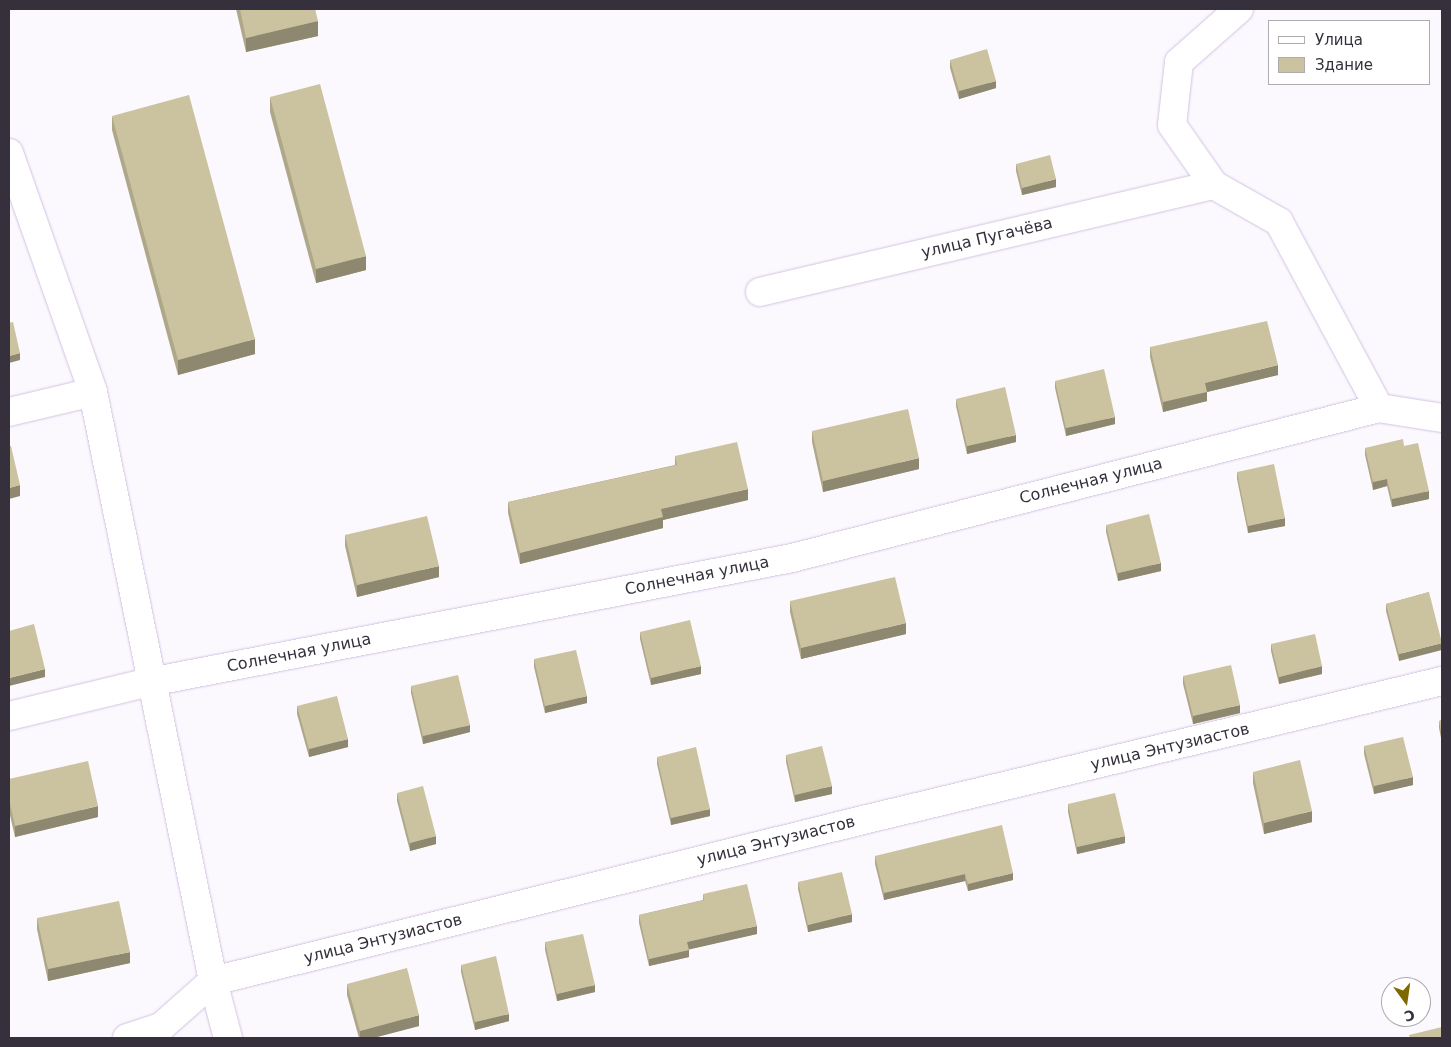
<!DOCTYPE html>
<html>
<head>
<meta charset="utf-8">
<style>
  body { margin:0 }
  #map { position:relative; width:1451px; height:1047px; overflow:hidden; background:#fbf8fe; font-family:"DejaVu Sans",sans-serif }
  div>[style] { position:absolute }
  [style*='--x'] { left:calc(var(--x)*1px); top:calc(var(--y)*1px); width:calc(var(--w)*1px); rotate:calc(var(--a)*1deg) }
  .roads { filter:drop-shadow(0 0 1px #d3c2e2) drop-shadow(0 0 1px #d3c2e2) }
  .street>* { height:28px; margin:-14px; padding:0 14px; transform-origin:14px; border-radius:14px; background:#fff }
  .secondary>* { height:28px; margin:-14px; padding:0 14px; transform-origin:14px; border-radius:14px; background:#fff }
  .wall>* { inset:0; background:#afa78a }
  .shaded-wall>* { inset:0; background:#8e8870 }
  .building>* { inset:0; background:#cbc2a0 }
  span { translate:-50% -50%; white-space:nowrap; text-align:center; line-height:1.15; -webkit-text-stroke:4px #fff; paint-order:stroke }
  .street-label { font-size:16px; color:#36303c }
  .frame { position:absolute; inset:0; border:10px solid #36303c; pointer-events:none }
  .legend { position:absolute; left:1268px; top:20px; width:162px; height:65px; box-sizing:border-box; background:#fff; border:1px solid #afacb1; margin:0; padding:6px 9px; list-style:none; font-size:15px; color:#36303c }
  .legend li { display:flex; align-items:center; gap:10px; height:25px }
  .legend b { width:25px; border:1px solid #afacb1 }
  .north { position:absolute; left:1381px; top:977px; width:50px; height:50px; box-sizing:border-box; background:#fff; border:1px solid #afacb1; border-radius:50%; rotate:166deg; font-size:14px; font-weight:700; line-height:20px; text-align:center; color:#36303c }
  .north::after { content:''; display:block; margin:auto; width:18px; height:22px; background:#7f6800; clip-path:polygon(50% 0,100% 100%,50% 72%,0 100%) }
</style>
</head>
<body>
<div id="map">
  <div class="roads">
    <div class="street">
      <i style="--x:1239;--y:9;--w:80;--a:138.5"></i>
      <i style="--x:1179;--y:62;--w:63;--a:96.3"></i>
      <i style="--x:1172;--y:125;--w:73;--a:55"></i>
      <i style="--x:1214;--y:185;--w:75;--a:29.6"></i>
      <i style="--x:1279;--y:222;--w:211;--a:61.7"></i>
      <i style="--x:1379;--y:408;--w:64;--a:9"></i>
      <i style="--x:760;--y:292;--w:466;--a:-13.3"></i>
      <i style="--x:9;--y:412;--w:86;--a:-13.4"></i>
      <i style="--x:9;--y:716;--w:145;--a:-13.6"></i>
      <i style="--x:150;--y:682;--w:654;--a:-10.93"></i>
      <i style="--x:792;--y:558;--w:606;--a:-14.33"></i>
      <i style="--x:127;--y:1038;--w:36;--a:-18"></i>
      <i style="--x:161;--y:1027;--w:69;--a:-41.5"></i>
      <i style="--x:213;--y:981;--w:670;--a:-13.91"></i>
      <i style="--x:863;--y:820;--w:595;--a:-13.5"></i>
    </div>
    <div class="secondary">
      <i style="--x:9;--y:153;--w:253;--a:70.6"></i>
      <i style="--x:93;--y:392;--w:601;--a:78.48"></i>
      <i style="--x:213;--y:981;--w:59;--a:75.3"></i>
    </div>
  </div>
  <div class="wall">
    <i style="clip-path:polygon(236px 9px,315px 9px,318px 36px,246px 52px)"></i>
    <i style="clip-path:polygon(950px 60px,996px 88px,959px 99px,950px 68px)"></i>
    <i style="clip-path:polygon(270px 97px,366px 270px,316px 283px,270px 112px)"></i>
    <i style="clip-path:polygon(112px 116px,255px 354px,178px 375px,112px 130px)"></i>
    <i style="clip-path:polygon(1016px 164px,1056px 187px,1022px 195px,1016px 171px)"></i>
    <i style="clip-path:polygon(1150px 347px,1278px 375px,1207px 392px,1207px 401px,1163px 412px,1150px 357px)"></i>
    <i style="clip-path:polygon(1055px 381px,1115px 424px,1066px 436px,1055px 388px)"></i>
    <i style="clip-path:polygon(956px 399px,1016px 442px,967px 454px,956px 406px)"></i>
    <i style="clip-path:polygon(812px 431px,919px 469px,823px 492px,812px 442px)"></i>
    <i style="clip-path:polygon(1404px 446px,1429px 499px,1392px 507px,1387px 486px,1373px 490px,1365px 455px,1365px 448px)"></i>
    <i style="clip-path:polygon(675px 456px,748px 500px,663px 520px,663px 528px,520px 564px,508px 513px,508px 502px,675px 465px)"></i>
    <i style="clip-path:polygon(1237px 472px,1285px 526px,1248px 533px,1237px 479px)"></i>
    <i style="clip-path:polygon(1106px 525px,1161px 571px,1118px 581px,1106px 532px)"></i>
    <i style="clip-path:polygon(345px 535px,439px 577px,357px 597px,345px 546px)"></i>
    <i style="clip-path:polygon(1429px 592px,1399px 661px,1386px 611px,1386px 604px)"></i>
    <i style="clip-path:polygon(790px 601px,906px 634px,801px 659px,790px 612px)"></i>
    <i style="clip-path:polygon(640px 632px,701px 674px,651px 685px,640px 639px)"></i>
    <i style="clip-path:polygon(1271px 644px,1322px 674px,1279px 684px,1271px 651px)"></i>
    <i style="clip-path:polygon(534px 659px,587px 703px,545px 713px,534px 667px)"></i>
    <i style="clip-path:polygon(1183px 676px,1240px 713px,1193px 724px,1183px 684px)"></i>
    <i style="clip-path:polygon(411px 686px,470px 732px,423px 744px,411px 693px)"></i>
    <i style="clip-path:polygon(297px 706px,348px 747px,309px 757px,297px 714px)"></i>
    <i style="clip-path:polygon(1442px 720px,1442px 743px,1439px 728px,1439px 721px)"></i>
    <i style="clip-path:polygon(1364px 746px,1413px 785px,1374px 794px,1364px 754px)"></i>
    <i style="clip-path:polygon(786px 755px,832px 794px,795px 802px,786px 762px)"></i>
    <i style="clip-path:polygon(657px 757px,710px 816px,671px 825px,657px 764px)"></i>
    <i style="clip-path:polygon(1253px 772px,1312px 822px,1264px 834px,1253px 783px)"></i>
    <i style="clip-path:polygon(9px 779px,98px 817px,15px 837px,9px 811px)"></i>
    <i style="clip-path:polygon(397px 793px,436px 844px,410px 851px,397px 801px)"></i>
    <i style="clip-path:polygon(1068px 804px,1125px 843px,1077px 854px,1068px 812px)"></i>
    <i style="clip-path:polygon(875px 856px,1013px 880px,968px 891px,965px 881px,884px 900px,875px 864px)"></i>
    <i style="clip-path:polygon(798px 882px,852px 922px,808px 932px,798px 889px)"></i>
    <i style="clip-path:polygon(703px 894px,757px 934px,689px 949px,689px 957px,649px 966px,639px 923px,639px 915px,703px 900px)"></i>
    <i style="clip-path:polygon(37px 918px,130px 963px,48px 981px,37px 929px)"></i>
    <i style="clip-path:polygon(545px 942px,595px 992px,557px 1001px,545px 950px)"></i>
    <i style="clip-path:polygon(461px 965px,509px 1021px,475px 1030px,461px 972px)"></i>
    <i style="clip-path:polygon(347px 984px,419px 1026px,373px 1038px,359px 1038px,347px 995px)"></i>
  </div>
  <div class="shaded-wall">
    <i style="clip-path:polygon(318px 21px,318px 36px,246px 52px,246px 38px)"></i>
    <i style="clip-path:polygon(996px 81px,996px 88px,959px 99px,959px 91px)"></i>
    <i style="clip-path:polygon(1056px 179px,1056px 187px,1022px 195px,1022px 188px)"></i>
    <i style="clip-path:polygon(366px 256px,366px 270px,316px 283px,316px 269px)"></i>
    <i style="clip-path:polygon(255px 339px,255px 354px,178px 375px,178px 360px)"></i>
    <i style="clip-path:polygon(20px 353px,20px 360px,9px 363px,9px 356px)"></i>
    <i style="clip-path:polygon(1278px 365px,1278px 375px,1207px 392px,1207px 401px,1163px 412px,1163px 402px,1205px 383px)"></i>
    <i style="clip-path:polygon(1115px 417px,1115px 424px,1066px 436px,1066px 428px)"></i>
    <i style="clip-path:polygon(1016px 435px,1016px 442px,967px 454px,967px 446px)"></i>
    <i style="clip-path:polygon(919px 458px,919px 469px,823px 492px,823px 481px)"></i>
    <i style="clip-path:polygon(1387px 479px,1387px 486px,1373px 490px,1373px 482px)"></i>
    <i style="clip-path:polygon(20px 485px,20px 496px,9px 499px,9px 488px)"></i>
    <i style="clip-path:polygon(748px 489px,748px 500px,663px 520px,663px 528px,520px 564px,520px 553px,661px 509px)"></i>
    <i style="clip-path:polygon(1429px 491px,1429px 499px,1392px 507px,1392px 499px)"></i>
    <i style="clip-path:polygon(1285px 518px,1285px 526px,1248px 533px,1248px 526px)"></i>
    <i style="clip-path:polygon(1161px 563px,1161px 571px,1118px 581px,1118px 573px)"></i>
    <i style="clip-path:polygon(439px 566px,439px 577px,357px 597px,357px 585px)"></i>
    <i style="clip-path:polygon(906px 623px,906px 634px,801px 659px,801px 648px)"></i>
    <i style="clip-path:polygon(1442px 643px,1442px 650px,1399px 661px,1399px 654px)"></i>
    <i style="clip-path:polygon(701px 666px,701px 674px,651px 685px,651px 678px)"></i>
    <i style="clip-path:polygon(1322px 666px,1322px 674px,1279px 684px,1279px 677px)"></i>
    <i style="clip-path:polygon(45px 669px,45px 677px,9px 686px,9px 678px)"></i>
    <i style="clip-path:polygon(587px 696px,587px 703px,545px 713px,545px 706px)"></i>
    <i style="clip-path:polygon(1240px 705px,1240px 713px,1193px 724px,1193px 716px)"></i>
    <i style="clip-path:polygon(470px 725px,470px 732px,423px 744px,423px 736px)"></i>
    <i style="clip-path:polygon(348px 739px,348px 747px,309px 757px,309px 749px)"></i>
    <i style="clip-path:polygon(1413px 777px,1413px 785px,1374px 794px,1374px 786px)"></i>
    <i style="clip-path:polygon(832px 786px,832px 794px,795px 802px,795px 795px)"></i>
    <i style="clip-path:polygon(98px 806px,98px 817px,15px 837px,15px 826px)"></i>
    <i style="clip-path:polygon(710px 809px,710px 816px,671px 825px,671px 818px)"></i>
    <i style="clip-path:polygon(1312px 811px,1312px 822px,1264px 834px,1264px 823px)"></i>
    <i style="clip-path:polygon(436px 836px,436px 844px,410px 851px,410px 843px)"></i>
    <i style="clip-path:polygon(1125px 836px,1125px 843px,1077px 854px,1077px 847px)"></i>
    <i style="clip-path:polygon(1013px 873px,1013px 880px,968px 891px,968px 884px)"></i>
    <i style="clip-path:polygon(965px 874px,965px 881px,884px 900px,884px 893px)"></i>
    <i style="clip-path:polygon(852px 914px,852px 922px,808px 932px,808px 925px)"></i>
    <i style="clip-path:polygon(757px 926px,757px 934px,687px 950px,687px 942px)"></i>
    <i style="clip-path:polygon(689px 950px,689px 957px,649px 966px,649px 959px)"></i>
    <i style="clip-path:polygon(130px 952px,130px 963px,48px 981px,48px 969px)"></i>
    <i style="clip-path:polygon(595px 985px,595px 992px,557px 1001px,557px 994px)"></i>
    <i style="clip-path:polygon(509px 1014px,509px 1021px,475px 1030px,475px 1022px)"></i>
    <i style="clip-path:polygon(419px 1015px,419px 1026px,373px 1038px,360px 1038px,360px 1031px)"></i>
  </div>
  <div class="building">
    <i style="clip-path:polygon(240px 9px,315px 9px,318px 21px,246px 38px)"></i>
    <i style="clip-path:polygon(987px 49px,996px 81px,959px 91px,950px 60px)"></i>
    <i style="clip-path:polygon(320px 84px,366px 256px,316px 269px,270px 97px)"></i>
    <i style="clip-path:polygon(189px 95px,255px 339px,178px 360px,112px 116px)"></i>
    <i style="clip-path:polygon(1050px 155px,1056px 179px,1022px 188px,1016px 164px)"></i>
    <i style="clip-path:polygon(1267px 321px,1278px 365px,1205px 383px,1207px 392px,1163px 402px,1150px 347px)"></i>
    <i style="clip-path:polygon(13px 322px,20px 353px,9px 356px,9px 323px)"></i>
    <i style="clip-path:polygon(1104px 369px,1115px 417px,1066px 428px,1055px 381px)"></i>
    <i style="clip-path:polygon(1005px 387px,1016px 435px,967px 446px,956px 399px)"></i>
    <i style="clip-path:polygon(908px 409px,919px 458px,823px 481px,812px 431px)"></i>
    <i style="clip-path:polygon(1403px 439px,1404px 446px,1418px 443px,1429px 491px,1392px 499px,1387px 479px,1373px 482px,1365px 448px)"></i>
    <i style="clip-path:polygon(737px 442px,748px 489px,661px 509px,663px 517px,520px 553px,508px 502px,677px 465px,675px 456px)"></i>
    <i style="clip-path:polygon(9px 446px,11px 446px,20px 485px,9px 488px)"></i>
    <i style="clip-path:polygon(1274px 464px,1285px 518px,1248px 526px,1237px 472px)"></i>
    <i style="clip-path:polygon(1149px 514px,1161px 563px,1118px 573px,1106px 525px)"></i>
    <i style="clip-path:polygon(427px 516px,439px 566px,357px 585px,345px 535px)"></i>
    <i style="clip-path:polygon(895px 577px,906px 623px,801px 648px,790px 601px)"></i>
    <i style="clip-path:polygon(1429px 592px,1442px 643px,1399px 654px,1386px 604px)"></i>
    <i style="clip-path:polygon(690px 620px,701px 666px,651px 678px,640px 632px)"></i>
    <i style="clip-path:polygon(34px 624px,45px 669px,9px 678px,9px 631px)"></i>
    <i style="clip-path:polygon(1315px 634px,1322px 666px,1279px 677px,1271px 644px)"></i>
    <i style="clip-path:polygon(576px 650px,587px 696px,545px 706px,534px 659px)"></i>
    <i style="clip-path:polygon(1231px 665px,1240px 705px,1193px 716px,1183px 676px)"></i>
    <i style="clip-path:polygon(458px 675px,470px 725px,423px 736px,411px 686px)"></i>
    <i style="clip-path:polygon(337px 696px,348px 739px,309px 749px,297px 706px)"></i>
    <i style="clip-path:polygon(1442px 720px,1442px 735px,1439px 721px)"></i>
    <i style="clip-path:polygon(1403px 737px,1413px 777px,1374px 786px,1364px 746px)"></i>
    <i style="clip-path:polygon(822px 746px,832px 786px,795px 795px,786px 755px)"></i>
    <i style="clip-path:polygon(696px 747px,710px 809px,671px 818px,657px 757px)"></i>
    <i style="clip-path:polygon(1300px 760px,1312px 811px,1264px 823px,1253px 772px)"></i>
    <i style="clip-path:polygon(88px 761px,98px 806px,15px 826px,9px 799px,9px 779px)"></i>
    <i style="clip-path:polygon(423px 786px,436px 836px,410px 843px,397px 793px)"></i>
    <i style="clip-path:polygon(1115px 793px,1125px 836px,1077px 847px,1068px 804px)"></i>
    <i style="clip-path:polygon(1002px 825px,1013px 873px,968px 884px,965px 874px,884px 893px,875px 856px)"></i>
    <i style="clip-path:polygon(842px 872px,852px 914px,808px 925px,798px 882px)"></i>
    <i style="clip-path:polygon(747px 884px,757px 926px,687px 942px,689px 950px,649px 959px,639px 915px,704px 900px,703px 894px)"></i>
    <i style="clip-path:polygon(119px 901px,130px 952px,48px 969px,37px 918px)"></i>
    <i style="clip-path:polygon(583px 934px,595px 985px,557px 994px,545px 942px)"></i>
    <i style="clip-path:polygon(496px 956px,509px 1014px,475px 1022px,461px 965px)"></i>
    <i style="clip-path:polygon(407px 968px,419px 1015px,360px 1031px,347px 984px)"></i>
    <i style="clip-path:polygon(1442px 1027px,1442px 1038px,1410px 1038px,1409px 1035px)"></i>
  </div>
  <div class="street-label">
    <span style="left:987px;top:238px;rotate:-13deg">улица Пугачёва</span>
    <span style="left:1091px;top:481px;rotate:-14deg">Солнечная улица</span>
    <span style="left:697px;top:576px;rotate:-11deg">Солнечная улица</span>
    <span style="left:299px;top:653px;rotate:-11deg">Солнечная улица</span>
    <span style="left:1170px;top:747px;rotate:-13deg">улица Энтузиастов</span>
    <span style="left:776px;top:841px;rotate:-14deg">улица Энтузиастов</span>
    <span style="left:383px;top:939px;rotate:-14deg">улица Энтузиастов</span>
  </div>
  <div class="frame"></div>
  <ul class="legend">
  <li><b style="height:6px;background:#fff"></b>Улица</li>
  <li><b style="height:14px;background:#cbc2a0"></b>Здание</li>
  </ul>
  <div class="north">С</div>
</div>
</body>
</html>
